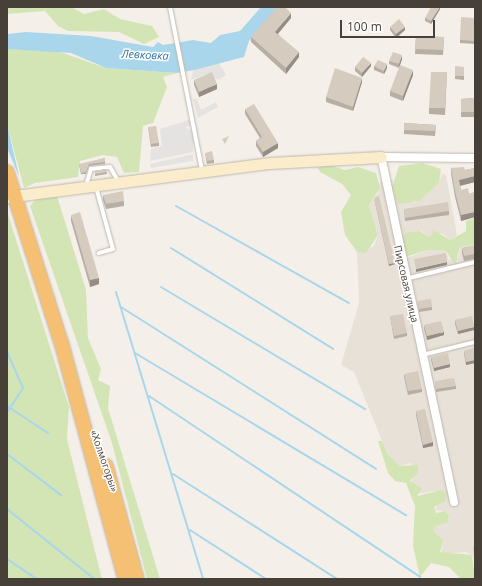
<!DOCTYPE html>
<html>
<head>
<meta charset="utf-8">
<style>
  body { margin:0 }
  #map { position:relative; width:482px; height:586px; overflow:hidden; background:#f4f0e9; font-family:"Open Sans",sans-serif }
  div>[style] { position:absolute }
  [style*='--x'] { left:calc(var(--x)*1px); top:calc(var(--y)*1px); width:calc(var(--w)*1px); rotate:calc(var(--a)*1deg) }
  .residential>* { inset:0; background:#e7e1d8 }
  .green>* { inset:0; background:#d3e5b5 }
  .parking>* { inset:0; background:#e5e3e1 }
  .water>* { inset:0; background:#aad6ec }
  .stream>* { height:2px; margin:-1px; padding:0 1px; transform-origin:1px; border-radius:1px; background:#aad6ec }
  .roads { filter:drop-shadow(0 0 1px #bfb7ac) drop-shadow(0 0 1px #bfb7ac) }
  .lane>* { height:4px; margin:-2px; padding:0 2px; transform-origin:2px; border-radius:2px; background:#fff }
  .street>* { height:8px; margin:-4px; padding:0 4px; transform-origin:4px; border-radius:4px; background:#fff }
  .secondary>* { height:11px; margin:-5.5px; padding:0 5.5px; transform-origin:5.5px; border-radius:5.5px; background:#fbeccc }
  .highway>* { height:14px; margin:-7px; padding:0 7px; transform-origin:7px; border-radius:7px; background:#f5c073 }
  .wall>* { inset:0; background:#b7afa4 }
  .shaded-wall>* { inset:0; background:#958e86 }
  .building>* { inset:0; background:#d5cbbf }
  span { translate:-50% -50%; white-space:nowrap; text-align:center; line-height:1.15; -webkit-text-stroke:3px #fff; paint-order:stroke }
  .street-label { font-size:10px; color:#474038 }
  .water-label { font-size:11px; color:#33789d; font-style:italic }
  .frame { position:absolute; inset:0; border:8px solid #474038; pointer-events:none }
  .scale { position:absolute; left:340px; top:20px; width:95px; height:18px; box-sizing:border-box; border:2px solid #474038; border-top:0; padding-left:5px; font-size:12px; line-height:14px; white-space:nowrap; color:#474038; -webkit-text-stroke:3px #fff; paint-order:stroke }
</style>
</head>
<body>
<div id="map">
  <div class="residential">
    <i style="clip-path:polygon(442px 174px,446px 175px,457px 235px,450px 240px,442px 233px,430px 237px,421px 231px,411px 232px,407px 258px,428px 250px,446px 251px,449px 260px,458px 258px,460px 247px,475px 245px,475px 558px,466px 552px,441px 554px,444px 541px,433px 531px,436px 526px,446px 524px,449px 518px,448px 512px,435px 510px,439px 502px,437px 491px,415px 494px,421px 490px,418px 485px,410px 484px,414px 477px,411px 463px,400px 466px,387px 453px,354px 372px,341px 365px,359px 303px,357px 252px,374px 246px,378px 235px,369px 205px,378px 193px,380px 182px,393px 180px,392px 187px,414px 203px,439px 183px)"></i>
  </div>
  <div class="green">
    <i style="clip-path:polygon(7px 7px,71px 7px,84px 14px,104px 9px,120px 19px,152px 26px,159px 37px,144px 44px,119px 32px,68px 31px,58px 26px,45px 11px,7px 14px)"></i>
    <i style="clip-path:polygon(7px 49px,57px 51px,106px 68px,177px 73px,163px 77px,167px 87px,153px 123px,143px 126px,139px 172px,124px 173px,117px 157px,103px 155px,80px 161px,78px 177px,35px 183px,24px 188px,7px 124px)"></i>
    <i style="clip-path:polygon(422px 163px,441px 169px,439px 183px,419px 201px,398px 204px,392px 187px,399px 166px)"></i>
    <i style="clip-path:polygon(326px 164px,345px 170px,358px 167px,376px 173px,380px 188px,369px 205px,378px 235px,366px 253px,357px 252px,345px 235px,341px 212px,351px 195px,342px 184px,320px 172px,318px 168px)"></i>
    <i style="clip-path:polygon(57px 196px,86px 290px,88px 338px,101px 369px,98px 380px,110px 386px,108px 408px,160px 579px,147px 579px,112px 443px,30px 206px,37px 198px)"></i>
    <i style="clip-path:polygon(7px 211px,69px 407px,67px 439px,102px 579px,7px 579px)"></i>
    <i style="clip-path:polygon(475px 218px,475px 245px,460px 247px,455px 265px,446px 251px,428px 250px,405px 257px,401px 241px,405px 233px,419px 231px,430px 237px,434px 230px,450px 240px,466px 231px,466px 221px)"></i>
    <i style="clip-path:polygon(378px 441px,382px 441px,387px 453px,400px 466px,418px 465px,418px 473px,410px 481px,422px 488px,417px 496px,442px 490px,446px 493px,445px 501px,434px 507px,436px 513px,446px 511px,449px 515px,448px 523px,436px 526px,433px 531px,444px 541px,440px 552px,472px 555px,475px 579px,461px 579px,449px 567px,431px 563px,420px 577px,413px 546px,415px 506px,406px 483px,395px 481px,388px 473px)"></i>
  </div>
  <div class="parking">
    <i style="clip-path:polygon(218px 61px,226px 75px,219px 80px,206px 74px,191px 80px,195px 63px)"></i>
    <i style="clip-path:polygon(193px 99px,197px 99px,201px 110px,216px 102px,218px 107px,198px 118px)"></i>
    <i style="clip-path:polygon(192px 119px,193px 125px,185px 127px,193px 132px,193px 152px,150px 161px,151px 149px,162px 146px,160px 129px)"></i>
    <i style="clip-path:polygon(193px 154px,193px 161px,151px 168px,150px 164px)"></i>
  </div>
  <div class="water">
    <i style="clip-path:polygon(261px 7px,281px 7px,249px 41px,244px 57px,194px 70px,177px 73px,106px 68px,71px 53px,7px 49px,7px 34px,26px 32px,91px 36px,153px 47px,158px 42px,163px 45px,193px 40px,211px 43px,220px 35px,240px 31px)"></i>
    <i style="clip-path:polygon(7px 124px,19px 176px,24px 188px,7px 148px)"></i>
  </div>
  <div class="stream">
    <i style="--x:176;--y:206;--w:198;--a:29.3"></i>
    <i style="--x:171;--y:248;--w:191;--a:31.9"></i>
    <i style="--x:161;--y:287;--w:238;--a:30.9"></i>
    <i style="--x:116;--y:292;--w:300;--a:73.1"></i>
    <i style="--x:121;--y:307;--w:302;--a:32.4"></i>
    <i style="--x:7;--y:352;--w:39;--a:66"></i>
    <i style="--x:23;--y:388;--w:30;--a:123"></i>
    <i style="--x:135;--y:353;--w:316;--a:30.9"></i>
    <i style="--x:149;--y:396;--w:326;--a:33.7"></i>
    <i style="--x:7;--y:406;--w:49;--a:33.4"></i>
    <i style="--x:7;--y:454;--w:68;--a:37.2"></i>
    <i style="--x:173;--y:474;--w:195;--a:32.6"></i>
    <i style="--x:7;--y:509;--w:110;--a:38.7"></i>
    <i style="--x:190;--y:530;--w:90;--a:32.8"></i>
    <i style="--x:7;--y:559;--w:36;--a:34"></i>
  </div>
  <div class="roads">
    <div class="lane">
      <i style="--x:170;--y:7;--w:166;--a:78.9"></i>
      <i style="--x:86;--y:186;--w:18;--a:-74"></i>
      <i style="--x:91;--y:169;--w:19;--a:-6"></i>
      <i style="--x:110;--y:167;--w:16;--a:60"></i>
      <i style="--x:96;--y:187;--w:64;--a:74.7"></i>
      <i style="--x:113;--y:249;--w:15;--a:164"></i>
      <i style="--x:405;--y:279;--w:72;--a:-13.7"></i>
      <i style="--x:422;--y:355;--w:55;--a:-13.8"></i>
    </div>
    <div class="street">
      <i style="--x:454;--y:502;--w:353;--a:-101.9"></i>
      <i style="--x:381;--y:157;--w:94;--a:0.6"></i>
    </div>
    <div class="secondary">
      <i style="--x:7;--y:197;--w:265;--a:-7.4"></i>
      <i style="--x:270;--y:163;--w:111;--a:-3.1"></i>
    </div>
    <div class="highway">
      <i style="--x:7;--y:172;--w:182;--a:72.4"></i>
      <i style="--x:62;--y:345;--w:242;--a:74.9"></i>
      <i style="--x:106;--y:466;--w:117;--a:74.7"></i>
    </div>
  </div>
  <div class="wall">
    <i style="clip-path:polygon(440px 7px,440px 9px,431px 24px,425px 21px,425px 18px)"></i>
    <i style="clip-path:polygon(291px 18px,278px 34px,299px 57px,286px 74px,251px 42px,251px 37px)"></i>
    <i style="clip-path:polygon(475px 18px,475px 44px,460px 43px,460px 40px)"></i>
    <i style="clip-path:polygon(390px 27px,405px 30px,396px 38px,390px 30px)"></i>
    <i style="clip-path:polygon(416px 36px,444px 37px,443px 55px,415px 54px)"></i>
    <i style="clip-path:polygon(402px 59px,399px 68px,389px 64px,389px 61px)"></i>
    <i style="clip-path:polygon(371px 66px,362px 77px,355px 71px,355px 67px)"></i>
    <i style="clip-path:polygon(374px 66px,387px 68px,384px 74px,374px 70px)"></i>
    <i style="clip-path:polygon(464px 67px,464px 80px,455px 79px,455px 76px)"></i>
    <i style="clip-path:polygon(447px 72px,445px 115px,429px 114px,429px 108px)"></i>
    <i style="clip-path:polygon(413px 75px,403px 101px,390px 96px,390px 91px)"></i>
    <i style="clip-path:polygon(194px 80px,217px 89px,199px 97px,194px 85px)"></i>
    <i style="clip-path:polygon(362px 82px,353px 111px,326px 102px,326px 97px)"></i>
    <i style="clip-path:polygon(475px 98px,475px 117px,461px 117px,461px 99px)"></i>
    <i style="clip-path:polygon(245px 109px,278px 148px,263px 157px,256px 146px,256px 141px,260px 138px,245px 114px)"></i>
    <i style="clip-path:polygon(404px 123px,436px 125px,435px 136px,404px 134px)"></i>
    <i style="clip-path:polygon(148px 127px,159px 143px,159px 146px,151px 147px)"></i>
    <i style="clip-path:polygon(205px 153px,214px 160px,214px 163px,207px 164px)"></i>
    <i style="clip-path:polygon(105px 158px,105px 164px,89px 166px,86px 174px,81px 174px,79px 165px)"></i>
    <i style="clip-path:polygon(451px 168px,465px 170px,475px 168px,475px 182px,460px 186px,461px 190px,469px 194px,475px 192px,475px 217px,461px 221px,455px 197px,451px 174px)"></i>
    <i style="clip-path:polygon(106px 169px,107px 174px,95px 176px,95px 171px)"></i>
    <i style="clip-path:polygon(103px 195px,124px 201px,124px 206px,106px 209px,103px 200px)"></i>
    <i style="clip-path:polygon(374px 198px,395px 264px,389px 266px)"></i>
    <i style="clip-path:polygon(404px 209px,449px 211px,449px 215px,405px 221px)"></i>
    <i style="clip-path:polygon(71px 215px,99px 284px,90px 287px,71px 221px)"></i>
    <i style="clip-path:polygon(475px 246px,475px 259px,464px 261px,462px 253px,462px 248px)"></i>
    <i style="clip-path:polygon(418px 301px,432px 307px,432px 310px,419px 312px)"></i>
    <i style="clip-path:polygon(390px 316px,407px 333px,407px 336px,394px 339px)"></i>
    <i style="clip-path:polygon(455px 320px,474px 330px,458px 334px,455px 324px)"></i>
    <i style="clip-path:polygon(424px 325px,444px 335px,427px 340px,424px 329px)"></i>
    <i style="clip-path:polygon(475px 348px,475px 363px,466px 365px,464px 354px,464px 351px)"></i>
    <i style="clip-path:polygon(431px 357px,450px 367px,434px 371px,431px 360px)"></i>
    <i style="clip-path:polygon(404px 374px,422px 389px,422px 392px,408px 395px,404px 377px)"></i>
    <i style="clip-path:polygon(435px 381px,456px 386px,456px 389px,436px 392px)"></i>
    <i style="clip-path:polygon(416px 411px,433px 446px,423px 448px,416px 415px)"></i>
  </div>
  <div class="shaded-wall">
    <i style="clip-path:polygon(440px 7px,440px 9px,431px 24px,431px 21px)"></i>
    <i style="clip-path:polygon(291px 13px,291px 18px,275px 37px,275px 32px)"></i>
    <i style="clip-path:polygon(405px 27px,405px 30px,396px 38px,396px 34px)"></i>
    <i style="clip-path:polygon(299px 52px,299px 57px,286px 74px,286px 68px)"></i>
    <i style="clip-path:polygon(402px 55px,402px 59px,399px 68px,399px 64px)"></i>
    <i style="clip-path:polygon(371px 63px,371px 66px,362px 77px,362px 73px)"></i>
    <i style="clip-path:polygon(387px 64px,387px 68px,384px 74px,384px 71px)"></i>
    <i style="clip-path:polygon(413px 70px,413px 75px,403px 101px,403px 96px)"></i>
    <i style="clip-path:polygon(362px 78px,362px 82px,353px 111px,353px 107px)"></i>
    <i style="clip-path:polygon(217px 84px,217px 89px,199px 97px,199px 92px)"></i>
    <i style="clip-path:polygon(278px 143px,278px 148px,263px 157px,263px 152px)"></i>
    <i style="clip-path:polygon(475px 176px,475px 182px,459px 186px,459px 180px)"></i>
    <i style="clip-path:polygon(475px 212px,475px 217px,461px 221px,461px 215px)"></i>
    <i style="clip-path:polygon(447px 262px,447px 265px,416px 272px,416px 269px)"></i>
    <i style="clip-path:polygon(395px 263px,395px 264px,389px 266px,389px 264px)"></i>
    <i style="clip-path:polygon(99px 278px,99px 284px,90px 287px,90px 280px)"></i>
    <i style="clip-path:polygon(474px 327px,474px 330px,458px 334px,458px 331px)"></i>
    <i style="clip-path:polygon(444px 332px,444px 335px,427px 340px,427px 336px)"></i>
    <i style="clip-path:polygon(475px 360px,475px 363px,466px 365px,466px 362px)"></i>
    <i style="clip-path:polygon(450px 364px,450px 367px,434px 371px,434px 368px)"></i>
    <i style="clip-path:polygon(433px 442px,433px 446px,423px 448px,423px 445px)"></i>
  </div>
  <div class="building">
    <i style="clip-path:polygon(277px 7px,285px 7px,291px 13px,275px 32px,299px 52px,286px 68px,251px 37px)"></i>
    <i style="clip-path:polygon(431px 7px,440px 7px,431px 21px,425px 18px)"></i>
    <i style="clip-path:polygon(461px 17px,475px 18px,475px 41px,460px 40px)"></i>
    <i style="clip-path:polygon(399px 19px,405px 27px,396px 34px,390px 27px)"></i>
    <i style="clip-path:polygon(416px 36px,444px 37px,443px 50px,415px 49px)"></i>
    <i style="clip-path:polygon(393px 52px,402px 55px,399px 64px,389px 61px)"></i>
    <i style="clip-path:polygon(363px 57px,371px 63px,362px 73px,355px 67px)"></i>
    <i style="clip-path:polygon(378px 60px,387px 64px,384px 71px,374px 66px)"></i>
    <i style="clip-path:polygon(400px 65px,413px 70px,403px 96px,390px 91px)"></i>
    <i style="clip-path:polygon(455px 66px,464px 67px,464px 76px,455px 76px)"></i>
    <i style="clip-path:polygon(335px 68px,362px 78px,353px 107px,326px 97px)"></i>
    <i style="clip-path:polygon(212px 72px,217px 84px,199px 92px,194px 80px)"></i>
    <i style="clip-path:polygon(431px 72px,447px 72px,445px 108px,429px 108px)"></i>
    <i style="clip-path:polygon(475px 98px,475px 112px,461px 112px,461px 99px)"></i>
    <i style="clip-path:polygon(254px 104px,278px 143px,263px 152px,256px 141px,262px 137px,245px 109px)"></i>
    <i style="clip-path:polygon(404px 123px,436px 125px,435px 131px,404px 130px)"></i>
    <i style="clip-path:polygon(156px 126px,159px 143px,151px 144px,148px 127px)"></i>
    <i style="clip-path:polygon(229px 136px,225px 144px,222px 139px)"></i>
    <i style="clip-path:polygon(212px 151px,214px 160px,207px 161px,205px 153px)"></i>
    <i style="clip-path:polygon(105px 158px,105px 162px,89px 164px,86px 172px,81px 173px,79px 164px)"></i>
    <i style="clip-path:polygon(464px 167px,465px 170px,475px 168px,475px 176px,459px 180px,461px 190px,468px 188px,469px 194px,475px 192px,475px 212px,461px 215px,455px 191px,451px 168px)"></i>
    <i style="clip-path:polygon(106px 169px,107px 172px,95px 174px,95px 171px)"></i>
    <i style="clip-path:polygon(123px 191px,124px 201px,106px 204px,103px 195px)"></i>
    <i style="clip-path:polygon(379px 196px,395px 263px,389px 264px,374px 198px)"></i>
    <i style="clip-path:polygon(448px 202px,449px 211px,405px 218px,404px 209px)"></i>
    <i style="clip-path:polygon(80px 212px,99px 278px,90px 280px,71px 215px)"></i>
    <i style="clip-path:polygon(475px 246px,475px 254px,464px 256px,462px 248px)"></i>
    <i style="clip-path:polygon(446px 253px,447px 262px,416px 269px,414px 259px)"></i>
    <i style="clip-path:polygon(431px 299px,432px 307px,419px 309px,418px 301px)"></i>
    <i style="clip-path:polygon(403px 314px,407px 333px,394px 336px,390px 316px)"></i>
    <i style="clip-path:polygon(472px 316px,474px 327px,458px 331px,455px 320px)"></i>
    <i style="clip-path:polygon(441px 321px,444px 332px,427px 336px,424px 325px)"></i>
    <i style="clip-path:polygon(475px 348px,475px 360px,466px 362px,464px 351px)"></i>
    <i style="clip-path:polygon(448px 353px,450px 364px,434px 368px,431px 357px)"></i>
    <i style="clip-path:polygon(418px 371px,422px 389px,408px 391px,404px 374px)"></i>
    <i style="clip-path:polygon(454px 378px,456px 386px,436px 389px,435px 381px)"></i>
    <i style="clip-path:polygon(425px 409px,433px 442px,423px 445px,416px 411px)"></i>
    <i style="clip-path:polygon(475px 538px,475px 551px,473px 551px)"></i>
  </div>
  <div class="street-label">
    <span style="left:406px;top:284px;rotate:77deg">Пирсовая улица</span>
    <span style="left:104px;top:461px;rotate:71deg">«Холмогоры»</span>
  </div>
  <div class="water-label">
    <span style="left:145px;top:55px;rotate:3deg">Левковка</span>
  </div>
  <div class="frame"></div>
  <div class="scale">100 m</div>
</div>
</body>
</html>
